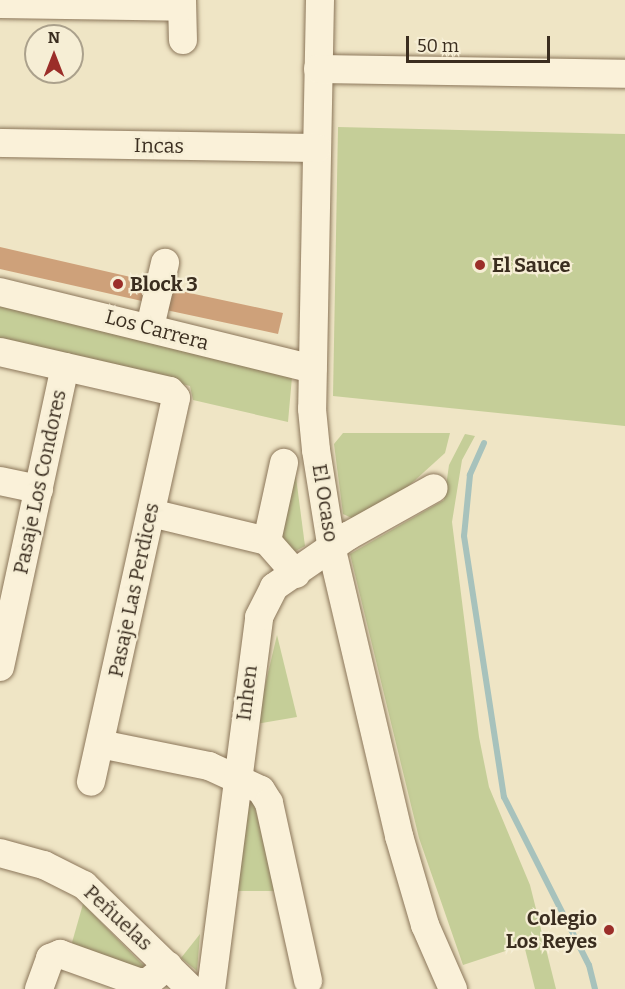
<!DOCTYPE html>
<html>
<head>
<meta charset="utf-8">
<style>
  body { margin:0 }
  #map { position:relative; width:625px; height:989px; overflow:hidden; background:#efe5c5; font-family:Bitter,serif }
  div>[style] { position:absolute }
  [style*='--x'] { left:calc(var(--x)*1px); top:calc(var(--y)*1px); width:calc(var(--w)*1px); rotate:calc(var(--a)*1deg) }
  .green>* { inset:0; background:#c5ce98 }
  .stream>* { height:6px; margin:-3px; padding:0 3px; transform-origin:3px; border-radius:3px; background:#a7c2bc }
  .building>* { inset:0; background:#cea17a }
  .roads { filter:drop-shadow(0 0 2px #8b765a) drop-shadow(0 0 2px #8b765a) }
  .minor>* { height:28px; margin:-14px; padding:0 14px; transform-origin:14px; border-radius:14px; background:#faf1d9 }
  .dots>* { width:16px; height:16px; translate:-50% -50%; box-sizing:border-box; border:3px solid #f6eed5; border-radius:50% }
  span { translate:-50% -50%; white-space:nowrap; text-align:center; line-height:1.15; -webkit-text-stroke:4.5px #f6eed5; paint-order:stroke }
  .street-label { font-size:20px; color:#3a2d1f }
  .poi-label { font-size:20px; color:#3a2d1f; font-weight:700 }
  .left { translate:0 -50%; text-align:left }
  .right { translate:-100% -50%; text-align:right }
  .north { position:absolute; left:24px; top:24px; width:60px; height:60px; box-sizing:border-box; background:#f6eed5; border:2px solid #aba18c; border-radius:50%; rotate:0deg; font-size:16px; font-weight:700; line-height:24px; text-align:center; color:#3a2d1f }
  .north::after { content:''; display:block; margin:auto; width:21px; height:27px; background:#9b2e29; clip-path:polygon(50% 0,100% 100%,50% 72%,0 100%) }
  .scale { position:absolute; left:406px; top:36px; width:144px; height:27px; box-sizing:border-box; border:3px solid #3a2d1f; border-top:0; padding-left:8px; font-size:18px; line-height:21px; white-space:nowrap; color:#3a2d1f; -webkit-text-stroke:4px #f6eed5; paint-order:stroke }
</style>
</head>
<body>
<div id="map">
  <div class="green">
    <i style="clip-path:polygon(338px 127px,625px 134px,625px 426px,333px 396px)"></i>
    <i style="clip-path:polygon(0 306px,292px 377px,288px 422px,193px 400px,190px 386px,0 342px)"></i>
    <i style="clip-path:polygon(343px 433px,450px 433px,445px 453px,402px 492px,356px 520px,343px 514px,334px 444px)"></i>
    <i style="clip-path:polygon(465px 434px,475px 436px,462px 460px,452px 522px,479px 737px,489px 787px,530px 885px,556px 989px,535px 989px,524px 945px,463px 965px,419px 838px,350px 554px,444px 500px,449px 465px)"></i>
    <i style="clip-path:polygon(294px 462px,305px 546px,286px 556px,276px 543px)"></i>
    <i style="clip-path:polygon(277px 635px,297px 717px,256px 724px)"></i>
    <i style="clip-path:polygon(248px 796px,253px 800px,276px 891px,238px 891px)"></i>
    <i style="clip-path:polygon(83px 904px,148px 970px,144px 974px,71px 946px)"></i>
    <i style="clip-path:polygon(200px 934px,197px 971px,181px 958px)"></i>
  </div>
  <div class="stream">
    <i style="--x:484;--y:443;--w:35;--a:114"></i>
    <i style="--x:470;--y:475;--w:61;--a:95.6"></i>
    <i style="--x:464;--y:536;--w:264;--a:81.3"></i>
    <i style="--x:504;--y:797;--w:188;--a:63.2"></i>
    <i style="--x:589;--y:965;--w:25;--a:76"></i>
  </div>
  <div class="building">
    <i style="clip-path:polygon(0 247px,148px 281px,142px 301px,0 269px)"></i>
    <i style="clip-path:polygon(171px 289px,283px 313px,278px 334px,166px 310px)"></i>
  </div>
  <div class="roads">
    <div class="minor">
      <i style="--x:182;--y:0;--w:40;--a:88.6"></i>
      <i style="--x:320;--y:0;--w:409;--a:91.1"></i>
      <i style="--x:312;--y:409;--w:41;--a:84.4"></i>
      <i style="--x:316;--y:450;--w:101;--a:80.9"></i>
      <i style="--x:332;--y:550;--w:294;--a:76.8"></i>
      <i style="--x:399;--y:836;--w:93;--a:73.7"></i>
      <i style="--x:425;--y:925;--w:70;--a:66.4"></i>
      <i style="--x:0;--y:4;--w:182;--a:0.9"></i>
      <i style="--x:318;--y:69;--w:307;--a:0.9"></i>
      <i style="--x:0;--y:143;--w:317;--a:0.9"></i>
      <i style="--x:0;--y:292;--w:322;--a:13.8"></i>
      <i style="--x:150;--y:327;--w:66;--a:-76.8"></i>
      <i style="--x:0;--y:352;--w:174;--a:12.9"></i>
      <i style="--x:170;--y:391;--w:9;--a:49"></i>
      <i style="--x:176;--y:398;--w:393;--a:102.5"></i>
      <i style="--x:0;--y:481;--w:40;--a:12"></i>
      <i style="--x:151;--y:513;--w:119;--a:13.6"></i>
      <i style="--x:267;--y:541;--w:44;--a:48.7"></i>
      <i style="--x:267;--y:541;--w:80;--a:-77.7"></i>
      <i style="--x:0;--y:667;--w:307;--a:-77.8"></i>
      <i style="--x:100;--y:744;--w:111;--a:11.4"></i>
      <i style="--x:209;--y:766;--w:57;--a:24.8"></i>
      <i style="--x:261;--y:790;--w:15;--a:58"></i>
      <i style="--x:269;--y:803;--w:182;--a:77.6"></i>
      <i style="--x:0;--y:853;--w:46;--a:15.3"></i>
      <i style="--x:44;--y:865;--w:45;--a:26.6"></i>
      <i style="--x:84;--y:885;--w:149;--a:44.2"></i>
      <i style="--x:39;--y:989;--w:33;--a:-70"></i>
      <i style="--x:50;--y:958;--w:11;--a:-22"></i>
      <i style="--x:60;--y:954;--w:83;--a:19.7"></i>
      <i style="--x:138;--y:982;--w:10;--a:0"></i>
      <i style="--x:148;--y:982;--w:26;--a:-39"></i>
      <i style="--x:211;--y:989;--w:375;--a:-82.6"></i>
      <i style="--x:259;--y:617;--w:34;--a:-63"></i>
      <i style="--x:274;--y:587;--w:90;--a:-34.6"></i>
      <i style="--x:348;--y:536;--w:98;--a:-29.2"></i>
    </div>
  </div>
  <div class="dots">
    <i style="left:480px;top:265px;background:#9b2e29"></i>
    <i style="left:118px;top:284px;background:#9b2e29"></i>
    <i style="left:609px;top:930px;background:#9b2e29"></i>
  </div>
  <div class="street-label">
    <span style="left:159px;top:146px;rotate:1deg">Incas</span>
    <span style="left:157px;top:330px;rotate:15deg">Los Carrera</span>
    <span style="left:40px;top:482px;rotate:-78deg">Pasaje Los Condores</span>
    <span style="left:325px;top:503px;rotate:81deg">El Ocaso</span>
    <span style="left:134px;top:590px;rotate:-78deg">Pasaje Las Perdices</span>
    <span style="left:247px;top:693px;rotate:-83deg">Inhen</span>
    <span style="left:118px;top:918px;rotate:43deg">Peñuelas</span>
  </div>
  <div class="poi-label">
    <span class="left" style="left:492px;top:265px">El Sauce</span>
    <span class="left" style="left:130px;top:284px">Block 3</span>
    <span class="right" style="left:597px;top:930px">Colegio<br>Los Reyes</span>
  </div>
  <div class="north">N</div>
  <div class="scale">50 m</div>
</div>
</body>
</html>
